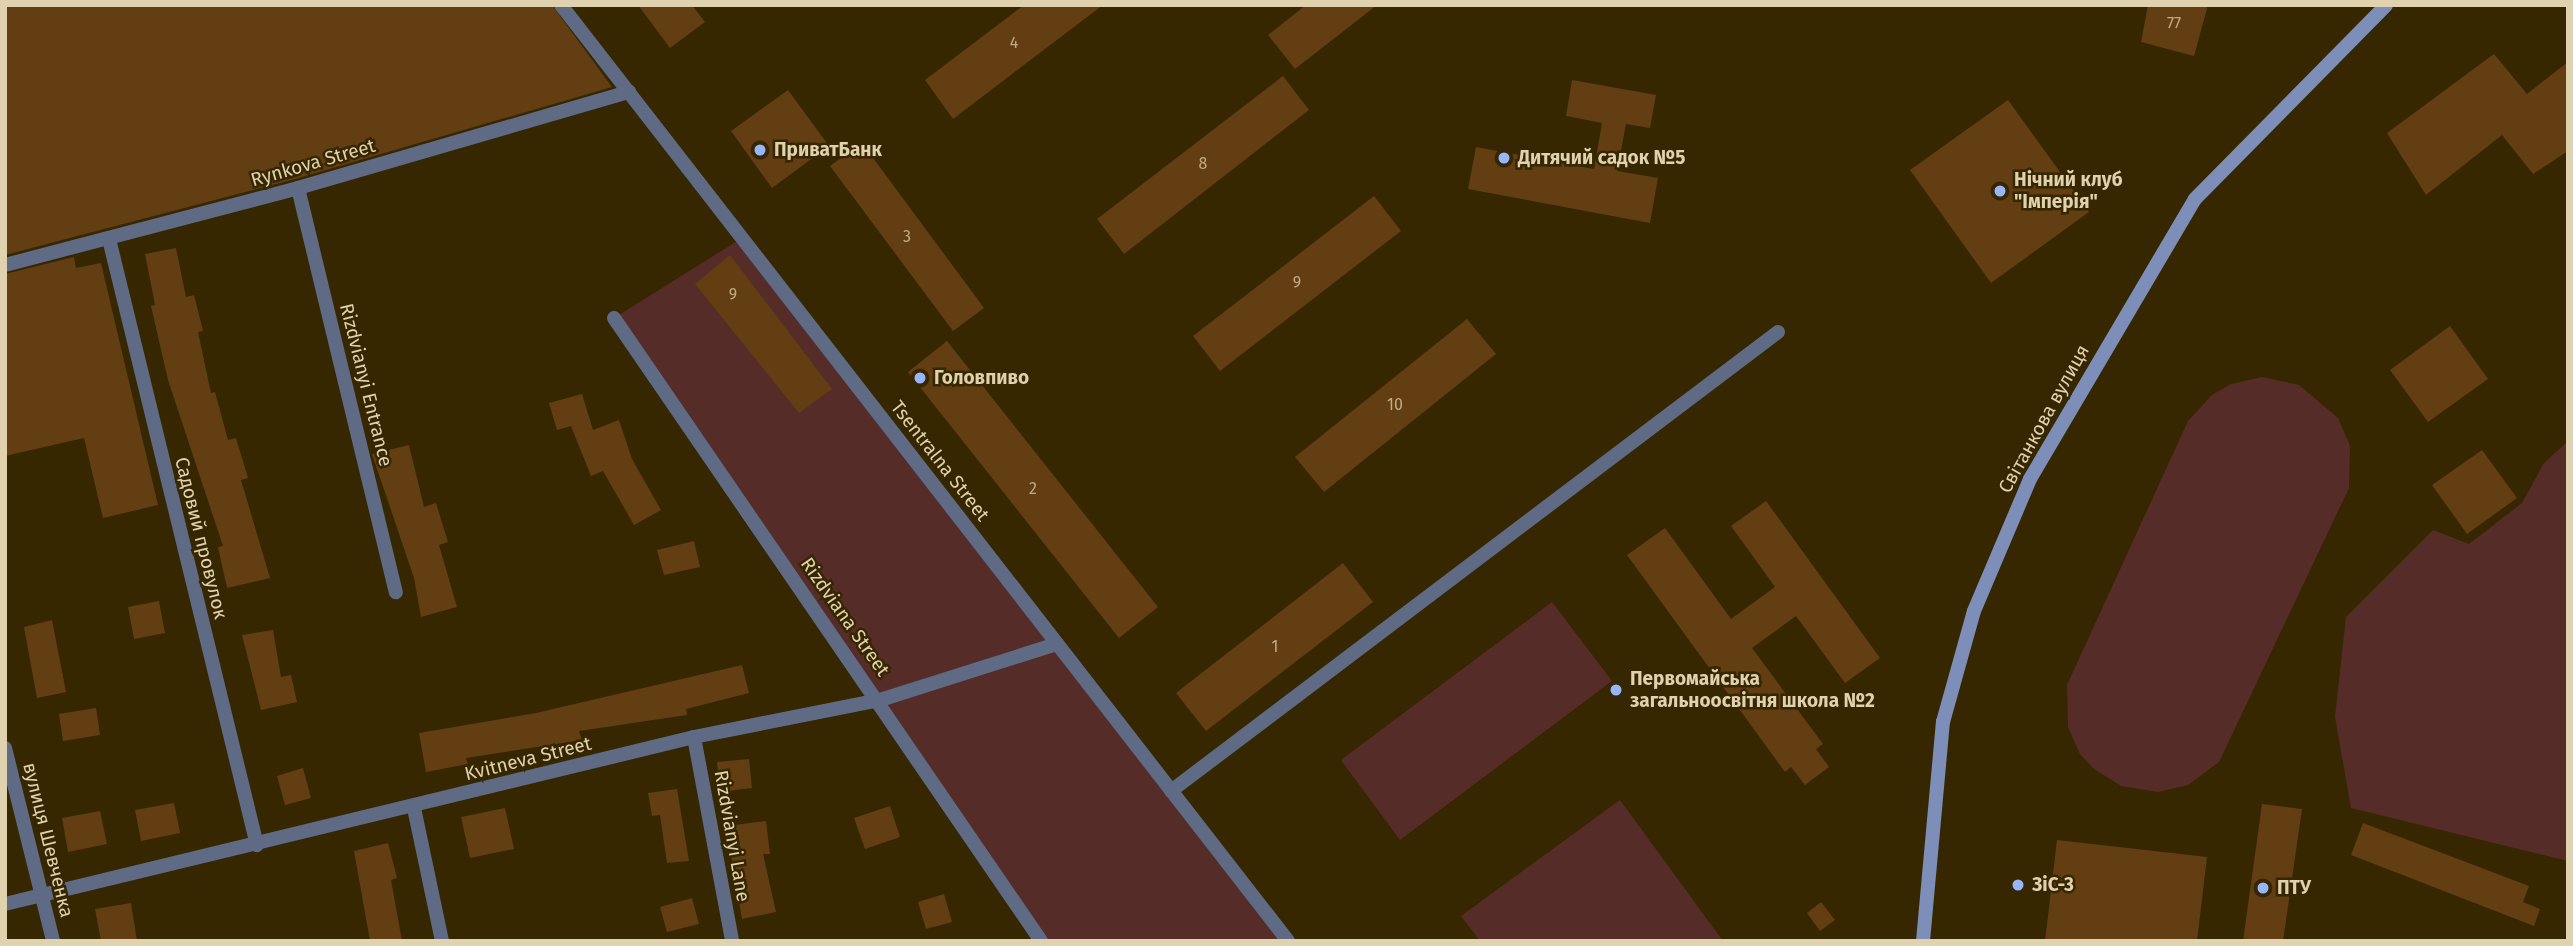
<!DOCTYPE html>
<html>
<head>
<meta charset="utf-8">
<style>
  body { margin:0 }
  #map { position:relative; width:2573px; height:946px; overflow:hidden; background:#362700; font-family:"Fira Sans",sans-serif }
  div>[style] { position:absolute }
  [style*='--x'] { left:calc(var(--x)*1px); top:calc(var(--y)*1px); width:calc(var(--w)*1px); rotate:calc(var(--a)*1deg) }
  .green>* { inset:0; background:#552c28 }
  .building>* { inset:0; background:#633e12 }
  .street>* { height:14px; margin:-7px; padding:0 7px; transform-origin:7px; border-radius:7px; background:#5f6b85 }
  .secondary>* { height:14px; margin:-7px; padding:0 7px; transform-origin:7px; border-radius:7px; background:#7d8fb9 }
  .dots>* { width:19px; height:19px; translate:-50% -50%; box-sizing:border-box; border:4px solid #362700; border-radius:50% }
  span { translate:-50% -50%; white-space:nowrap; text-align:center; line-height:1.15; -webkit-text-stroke:5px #362700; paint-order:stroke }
  .number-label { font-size:16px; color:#c1ac88 }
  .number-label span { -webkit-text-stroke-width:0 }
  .poi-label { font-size:19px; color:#e0d1af; font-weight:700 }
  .left { translate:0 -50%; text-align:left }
  .street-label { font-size:19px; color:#e0d1af }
  .frame { position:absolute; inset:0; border:7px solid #e0d1af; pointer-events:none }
</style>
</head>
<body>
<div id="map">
  <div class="green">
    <i style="clip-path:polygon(742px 238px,1288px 941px,1045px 941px,614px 318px)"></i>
    <i style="clip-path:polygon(2262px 377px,2299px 385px,2338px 418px,2350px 446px,2349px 488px,2219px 762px,2188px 785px,2158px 792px,2121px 786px,2094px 769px,2080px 754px,2068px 727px,2067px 685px,2188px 421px,2212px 395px,2231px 384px)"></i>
    <i style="clip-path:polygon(2568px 441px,2568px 861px,2351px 808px,2335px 717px,2346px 617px,2433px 530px,2469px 544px,2522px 503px,2544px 463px)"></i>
    <i style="clip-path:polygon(1552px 602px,1612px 681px,1400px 840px,1341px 760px)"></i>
    <i style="clip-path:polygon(1620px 800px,1723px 941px,1480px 941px,1461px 916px)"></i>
  </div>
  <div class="building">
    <i style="clip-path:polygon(5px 5px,552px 5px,612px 87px,295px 179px,5px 255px)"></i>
    <i style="clip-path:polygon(638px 5px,692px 5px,705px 22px,670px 48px)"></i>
    <i style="clip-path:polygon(1024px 5px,1103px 5px,953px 119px,925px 80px)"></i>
    <i style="clip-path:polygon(1306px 5px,1377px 5px,1295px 69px,1268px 35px)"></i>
    <i style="clip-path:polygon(2148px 5px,2208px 5px,2194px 56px,2141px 42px)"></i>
    <i style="clip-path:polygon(2494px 54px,2527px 94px,2568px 62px,2568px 151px,2533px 174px,2502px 135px,2426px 195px,2387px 133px)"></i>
    <i style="clip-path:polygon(1283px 76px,1309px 110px,1124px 254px,1097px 219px)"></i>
    <i style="clip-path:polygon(1572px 80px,1656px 95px,1650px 128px,1626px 124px,1617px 171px,1658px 178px,1650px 223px,1468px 189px,1476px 147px,1594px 169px,1602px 123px,1566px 116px)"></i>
    <i style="clip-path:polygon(788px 90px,829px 146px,772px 188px,731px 131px)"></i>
    <i style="clip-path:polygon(2008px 100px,2089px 212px,1991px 283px,1910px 170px)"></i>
    <i style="clip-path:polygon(862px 143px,984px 308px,953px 331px,830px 166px)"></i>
    <i style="clip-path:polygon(1374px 196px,1401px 231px,1220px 371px,1193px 336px)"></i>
    <i style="clip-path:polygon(176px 248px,186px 297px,194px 295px,203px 331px,198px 332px,211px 393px,215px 392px,228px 440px,236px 438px,248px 478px,241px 480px,270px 578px,227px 588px,218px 547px,223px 546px,168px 380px,151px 306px,155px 305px,145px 254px)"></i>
    <i style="clip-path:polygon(730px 255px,832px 389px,799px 413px,695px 284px)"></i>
    <i style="clip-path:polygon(74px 257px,76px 268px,101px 263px,158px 505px,103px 518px,84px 438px,5px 456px,5px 274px)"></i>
    <i style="clip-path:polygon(1467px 319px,1496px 354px,1324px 492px,1295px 457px)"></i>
    <i style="clip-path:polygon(2450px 326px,2488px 379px,2428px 422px,2390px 370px)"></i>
    <i style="clip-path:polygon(947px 341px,1158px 607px,1119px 638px,908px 372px)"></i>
    <i style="clip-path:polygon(582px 394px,593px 430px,619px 420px,632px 459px,661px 510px,634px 525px,603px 471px,591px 476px,571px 426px,557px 430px,549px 403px)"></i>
    <i style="clip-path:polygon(409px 445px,424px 507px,436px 503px,448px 542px,439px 545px,457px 607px,421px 617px,414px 578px,372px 454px)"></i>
    <i style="clip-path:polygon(2482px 450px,2517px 498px,2467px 534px,2432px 485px)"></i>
    <i style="clip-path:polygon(1766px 501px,1880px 658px,1845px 683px,1796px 616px,1752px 648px,1823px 744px,1816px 749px,1829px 767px,1805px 785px,1791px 767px,1785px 772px,1627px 555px,1665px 528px,1731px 619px,1775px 587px,1731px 526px)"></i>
    <i style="clip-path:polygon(694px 541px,700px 567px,664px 575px,657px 550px)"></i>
    <i style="clip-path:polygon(1343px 563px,1373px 602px,1206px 731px,1176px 693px)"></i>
    <i style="clip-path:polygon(159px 601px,165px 633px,134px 639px,128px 607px)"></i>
    <i style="clip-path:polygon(52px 620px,66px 692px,37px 698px,24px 627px)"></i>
    <i style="clip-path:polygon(273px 630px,281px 677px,291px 675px,297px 702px,261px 710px,242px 635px)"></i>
    <i style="clip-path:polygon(742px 665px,749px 693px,686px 709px,687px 715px,579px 731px,582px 740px,466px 758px,468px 764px,426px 772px,419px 733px,536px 713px)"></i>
    <i style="clip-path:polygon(96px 708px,100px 735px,63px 741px,59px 714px)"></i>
    <i style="clip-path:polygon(749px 759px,752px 788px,720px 792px,717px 762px)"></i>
    <i style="clip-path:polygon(303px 768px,311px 798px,285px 805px,277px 776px)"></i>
    <i style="clip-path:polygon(677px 789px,689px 861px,667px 863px,660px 815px,652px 816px,648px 793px)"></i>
    <i style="clip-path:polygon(174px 803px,180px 833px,141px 841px,135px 810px)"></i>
    <i style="clip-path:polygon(2262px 804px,2302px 809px,2283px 941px,2243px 941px)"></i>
    <i style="clip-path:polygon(890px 806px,900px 837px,865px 849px,854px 818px)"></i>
    <i style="clip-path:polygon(505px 808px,514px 849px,470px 858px,461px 817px)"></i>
    <i style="clip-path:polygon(100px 811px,107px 844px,68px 852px,62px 818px)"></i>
    <i style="clip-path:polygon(766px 821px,770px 854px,763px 854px,776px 912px,742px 919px,726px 826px)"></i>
    <i style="clip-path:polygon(2363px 823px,2529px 886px,2523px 902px,2540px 909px,2534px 926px,2351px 855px)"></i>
    <i style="clip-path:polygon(2057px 840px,2207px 857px,2197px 941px,2045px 941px)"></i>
    <i style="clip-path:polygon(388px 843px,397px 878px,391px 880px,402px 941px,370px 941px,354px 851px)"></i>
    <i style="clip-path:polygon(944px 894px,952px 922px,926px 929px,918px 902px)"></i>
    <i style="clip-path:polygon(692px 898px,699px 924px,667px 932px,660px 907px)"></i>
    <i style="clip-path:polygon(1821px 902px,1835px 920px,1820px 931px,1807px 913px)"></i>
    <i style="clip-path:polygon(131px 903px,137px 941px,101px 941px,95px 909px)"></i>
  </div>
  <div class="street">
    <i style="--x:561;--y:5;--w:1185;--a:52.16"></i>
    <i style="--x:298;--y:188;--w:416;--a:76.4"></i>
    <i style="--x:109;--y:239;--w:624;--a:76.28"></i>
    <i style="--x:5;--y:265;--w:303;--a:-14.7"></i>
    <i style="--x:298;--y:188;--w:345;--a:-16.2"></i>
    <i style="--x:614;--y:318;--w:755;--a:55.57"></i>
    <i style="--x:694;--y:737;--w:208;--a:79.4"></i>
    <i style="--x:5;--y:748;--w:199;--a:76"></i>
    <i style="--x:1171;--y:791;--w:761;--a:-37.1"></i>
    <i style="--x:414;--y:808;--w:136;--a:78.1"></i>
    <i style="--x:5;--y:904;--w:709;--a:-13.62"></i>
    <i style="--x:694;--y:737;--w:190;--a:-11.3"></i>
    <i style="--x:880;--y:700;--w:186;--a:-17.6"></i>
  </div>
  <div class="secondary">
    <i style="--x:1923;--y:941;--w:220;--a:-84.8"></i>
    <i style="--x:1943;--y:722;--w:115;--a:-74.4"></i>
    <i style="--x:1974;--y:611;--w:143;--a:-67"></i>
    <i style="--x:2030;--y:479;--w:325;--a:-59.5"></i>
    <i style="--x:2195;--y:199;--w:272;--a:-45.4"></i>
  </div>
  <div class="dots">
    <i style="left:760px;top:150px;background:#98b6fd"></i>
    <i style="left:1504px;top:158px;background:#98b6fd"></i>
    <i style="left:2000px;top:191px;background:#98b6fd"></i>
    <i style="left:920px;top:378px;background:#98b6fd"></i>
    <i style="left:1616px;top:690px;background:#98b6fd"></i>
    <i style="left:2018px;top:885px;background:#98b6fd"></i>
    <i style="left:2263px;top:888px;background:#98b6fd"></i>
  </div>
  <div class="number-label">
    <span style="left:2174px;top:24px">77</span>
    <span style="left:1014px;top:43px">4</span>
    <span style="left:1203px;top:164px">8</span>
    <span style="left:907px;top:237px">3</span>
    <span style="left:1297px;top:283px">9</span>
    <span style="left:733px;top:295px">9</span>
    <span style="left:1395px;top:405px">10</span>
    <span style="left:1033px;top:489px">2</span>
    <span style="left:1275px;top:647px">1</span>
  </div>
  <div class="poi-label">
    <span class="left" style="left:774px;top:150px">ПриватБанк</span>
    <span class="left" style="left:1518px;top:158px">Дитячий садок №5</span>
    <span class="left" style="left:2014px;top:191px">Нічний клуб<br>"Імперія"</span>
    <span class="left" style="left:934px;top:378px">Головпиво</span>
    <span class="left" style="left:1630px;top:690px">Первомайська<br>загальноосвітня школа №2</span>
    <span class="left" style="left:2032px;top:885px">ЗіС-3</span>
    <span class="left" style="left:2277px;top:888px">ПТУ</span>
  </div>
  <div class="street-label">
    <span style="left:313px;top:163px;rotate:-16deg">Rynkova Street</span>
    <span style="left:366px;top:385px;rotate:76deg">Rizdvianyi Entrance</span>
    <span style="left:2044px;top:419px;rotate:-61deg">Світанкова вулиця</span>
    <span style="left:940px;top:461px;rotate:52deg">Tsentralna Street</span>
    <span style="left:201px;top:538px;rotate:76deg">Садовий провулок</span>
    <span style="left:845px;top:617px;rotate:55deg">Rizdviana Street</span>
    <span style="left:528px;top:759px;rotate:-14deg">Kvitneva Street</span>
    <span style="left:732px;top:836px;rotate:80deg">Rizdvianyi Lane</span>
    <span style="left:48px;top:840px;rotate:76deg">вулиця Шевченка</span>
  </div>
  <div class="frame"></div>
</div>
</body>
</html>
